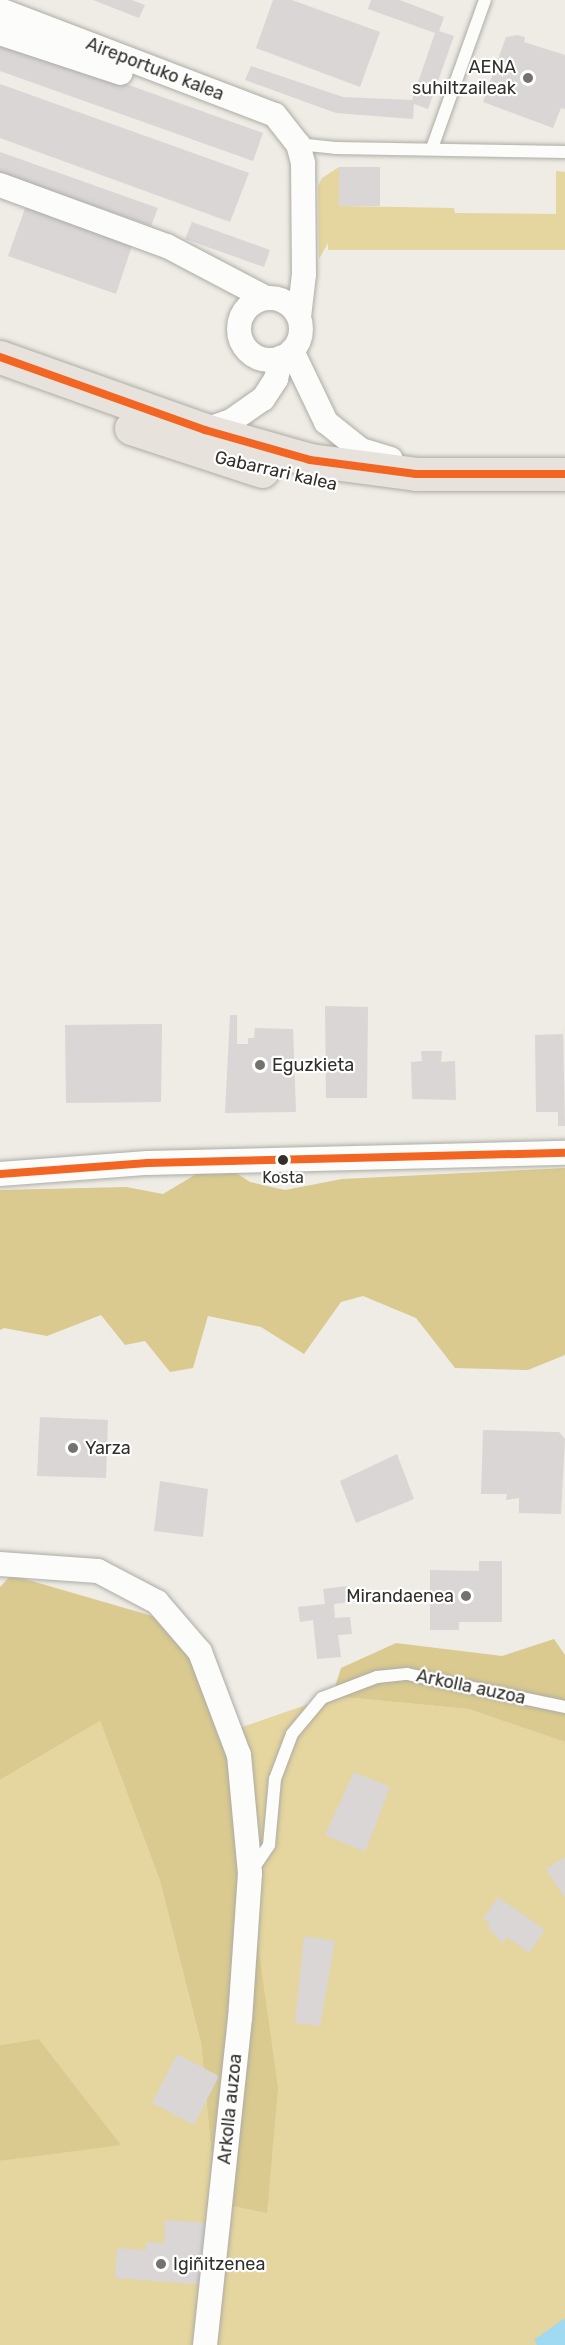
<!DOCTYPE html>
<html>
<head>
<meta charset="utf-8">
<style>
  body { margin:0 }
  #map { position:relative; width:565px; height:2345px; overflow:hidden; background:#eeece4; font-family:Rubik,sans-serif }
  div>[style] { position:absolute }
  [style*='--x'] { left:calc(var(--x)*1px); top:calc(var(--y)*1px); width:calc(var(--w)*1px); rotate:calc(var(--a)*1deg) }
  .green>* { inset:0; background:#e5d59e }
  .forest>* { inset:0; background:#daca8f }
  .water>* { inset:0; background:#9fd9f2 }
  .building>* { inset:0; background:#d9d6d5 }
  .roads { filter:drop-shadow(0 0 2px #adaca5) drop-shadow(0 0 2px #adaca5) }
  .service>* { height:12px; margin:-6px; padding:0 6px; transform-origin:6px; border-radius:6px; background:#fcfcfb }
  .minor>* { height:24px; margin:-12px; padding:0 12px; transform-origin:12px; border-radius:12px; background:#fcfcfb }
  .minor>.ring { margin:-12px; padding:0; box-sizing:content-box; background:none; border:24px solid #fcfcfb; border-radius:50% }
  .primary>* { height:33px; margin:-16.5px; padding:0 16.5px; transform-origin:16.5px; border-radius:16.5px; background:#e8e2dd }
  .bus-1>* { height:8px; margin:-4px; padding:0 4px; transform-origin:4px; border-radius:4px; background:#f26522 }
  .dots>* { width:16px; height:16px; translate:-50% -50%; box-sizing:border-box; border:3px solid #fff; border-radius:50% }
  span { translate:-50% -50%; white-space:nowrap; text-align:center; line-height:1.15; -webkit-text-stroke:4.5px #fff; paint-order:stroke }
  .bus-label { font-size:16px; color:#32302b }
  .poi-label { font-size:18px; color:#32302b }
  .right { translate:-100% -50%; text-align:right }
  .left { translate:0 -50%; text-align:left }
  .street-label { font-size:18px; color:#32302b }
</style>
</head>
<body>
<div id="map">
  <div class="green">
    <i style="clip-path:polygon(339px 167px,340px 206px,454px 208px,455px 213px,556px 214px,556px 171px,565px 172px,565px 250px,328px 250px,328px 243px,319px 259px,318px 186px,322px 178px)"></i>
    <i style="clip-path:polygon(332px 1696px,468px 1709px,565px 1742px,565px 2345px,0 2345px,0 2161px,120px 2144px,39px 2039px,0 2045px,0 1780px,100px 1721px,160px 1881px,201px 2043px,216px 2202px,228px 1732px)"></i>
  </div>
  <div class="forest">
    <i style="clip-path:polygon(218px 1161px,250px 1182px,285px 1190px,342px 1179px,565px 1168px,565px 1355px,528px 1370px,455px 1368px,416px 1318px,363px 1296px,341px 1302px,304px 1354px,261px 1327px,208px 1316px,193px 1368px,170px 1372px,145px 1341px,125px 1345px,101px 1315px,47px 1336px,4px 1328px,0 1330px,0 1190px,126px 1187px,163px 1194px)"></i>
    <i style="clip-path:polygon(11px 1575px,173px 1622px,228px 1732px,278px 2088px,267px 2213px,216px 2202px,201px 2043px,160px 1881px,100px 1721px,0 1780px,0 1587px)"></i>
    <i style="clip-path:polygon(554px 1639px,565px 1655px,565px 1742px,468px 1709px,332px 1696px,341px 1668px,396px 1643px,502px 1656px)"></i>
    <i style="clip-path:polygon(38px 2039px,39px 2039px,121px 2145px,0 2161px,0 2045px)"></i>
  </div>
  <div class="water">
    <i style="clip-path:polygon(565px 2318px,565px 2345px,537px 2345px,534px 2340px)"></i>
  </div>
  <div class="building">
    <i style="clip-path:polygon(93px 0,132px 0,145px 5px,139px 18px)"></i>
    <i style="clip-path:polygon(273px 0,292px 0,380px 32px,360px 87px,256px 48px)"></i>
    <i style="clip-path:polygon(371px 0,400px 0,444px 17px,439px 31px,454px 36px,428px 109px,414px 104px,413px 119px,336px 113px,245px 80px,251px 66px,343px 97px,412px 100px,435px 33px,368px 9px)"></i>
    <i style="clip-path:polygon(517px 35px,525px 37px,524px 42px,565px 55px,565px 109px,561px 108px,553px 128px,483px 102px,506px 37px)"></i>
    <i style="clip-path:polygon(0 39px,263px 133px,253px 161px,0 71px)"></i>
    <i style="clip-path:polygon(0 84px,249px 173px,230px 222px,0 138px)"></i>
    <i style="clip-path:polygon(0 152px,158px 208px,151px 226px,0 173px)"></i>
    <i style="clip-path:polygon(339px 167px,380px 167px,380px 206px,339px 206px)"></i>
    <i style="clip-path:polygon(27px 203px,134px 240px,116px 294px,8px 256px)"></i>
    <i style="clip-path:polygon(192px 222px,270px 250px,264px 267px,185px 239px)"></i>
    <i style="clip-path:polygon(325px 1006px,368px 1007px,367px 1098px,326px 1098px)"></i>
    <i style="clip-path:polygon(230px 1015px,237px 1015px,237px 1044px,248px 1044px,248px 1038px,254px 1038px,255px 1028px,293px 1029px,296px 1112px,225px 1113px)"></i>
    <i style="clip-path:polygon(162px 1024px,161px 1102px,66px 1103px,65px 1025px)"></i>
    <i style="clip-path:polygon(563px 1024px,565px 1126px,558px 1126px,558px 1112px,536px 1112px,535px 1035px,563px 1034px)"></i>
    <i style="clip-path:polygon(421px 1051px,442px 1051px,441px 1062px,455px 1061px,456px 1100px,412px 1099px,411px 1062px,422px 1061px)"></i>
    <i style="clip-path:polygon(40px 1417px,108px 1420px,106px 1478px,37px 1476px)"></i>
    <i style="clip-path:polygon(483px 1430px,559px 1432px,565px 1439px,561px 1514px,519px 1513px,519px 1498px,506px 1500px,507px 1494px,481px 1494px)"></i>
    <i style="clip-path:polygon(397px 1454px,414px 1499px,356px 1523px,340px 1481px)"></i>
    <i style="clip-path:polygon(160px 1481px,208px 1489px,203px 1537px,154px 1531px)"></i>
    <i style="clip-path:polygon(479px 1561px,502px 1561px,502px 1622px,459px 1622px,459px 1630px,430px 1630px,430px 1570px,479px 1571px)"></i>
    <i style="clip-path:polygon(347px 1586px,349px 1602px,334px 1604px,335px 1618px,350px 1617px,352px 1634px,338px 1635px,341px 1657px,317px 1659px,313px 1620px,300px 1622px,298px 1607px,325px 1604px,323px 1589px)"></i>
    <i style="clip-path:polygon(354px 1772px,390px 1787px,365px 1852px,325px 1835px)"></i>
    <i style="clip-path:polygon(565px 1857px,565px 1898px,546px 1869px)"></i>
    <i style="clip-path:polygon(498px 1897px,545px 1930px,529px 1953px,507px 1937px,503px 1943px,488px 1928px,490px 1924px,483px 1919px)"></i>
    <i style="clip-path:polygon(304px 1936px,335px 1941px,320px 2026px,295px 2023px)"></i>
    <i style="clip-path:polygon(177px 2054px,219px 2076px,194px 2125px,152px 2103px)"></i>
    <i style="clip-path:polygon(165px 2220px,210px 2223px,205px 2285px,115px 2278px,117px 2248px,146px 2250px,146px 2242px,164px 2243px)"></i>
  </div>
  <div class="roads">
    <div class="service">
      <i style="--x:298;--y:144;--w:37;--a:6"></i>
      <i style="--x:335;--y:148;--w:230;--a:1"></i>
      <i style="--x:432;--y:148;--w:157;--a:-70.3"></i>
      <i style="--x:253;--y:1869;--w:29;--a:-56"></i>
      <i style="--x:269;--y:1845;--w:66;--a:-84.8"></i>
      <i style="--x:275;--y:1779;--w:48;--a:-69.3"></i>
      <i style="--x:292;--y:1734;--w:47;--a:-50.2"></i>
      <i style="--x:322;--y:1698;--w:59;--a:-20.9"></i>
      <i style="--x:377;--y:1677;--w:30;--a:-6"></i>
      <i style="--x:407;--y:1674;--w:161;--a:11.8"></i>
    </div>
    <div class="minor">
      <i style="--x:0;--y:10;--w:294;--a:20.9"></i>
      <i style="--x:275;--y:115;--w:37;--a:52"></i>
      <i style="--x:298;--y:144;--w:20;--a:75"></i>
      <i style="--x:303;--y:163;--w:111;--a:89.5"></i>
      <i style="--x:304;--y:274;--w:43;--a:96.6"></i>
      <i style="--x:0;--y:33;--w:127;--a:18.3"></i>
      <i style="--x:0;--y:185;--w:178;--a:20.1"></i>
      <i style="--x:167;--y:246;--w:112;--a:27.7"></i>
      <i class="ring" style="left:239px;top:298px;width:38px;height:38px"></i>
      <i style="--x:292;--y:351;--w:79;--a:64.4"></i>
      <i style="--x:326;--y:422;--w:45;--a:38.7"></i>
      <i style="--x:361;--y:450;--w:31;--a:17"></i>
      <i style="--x:205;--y:430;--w:28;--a:-19"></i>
      <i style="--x:231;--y:421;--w:39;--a:-35"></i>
      <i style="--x:263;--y:399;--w:24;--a:-57"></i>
      <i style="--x:276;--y:379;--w:22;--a:-77"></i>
      <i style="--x:0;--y:1174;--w:148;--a:-4.3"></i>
      <i style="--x:148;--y:1163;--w:417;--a:-1.4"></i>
      <i style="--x:0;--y:1564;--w:98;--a:4.1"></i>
      <i style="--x:98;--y:1571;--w:67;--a:27.7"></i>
      <i style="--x:157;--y:1602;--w:66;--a:49.3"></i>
      <i style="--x:200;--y:1652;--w:110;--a:69.3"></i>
      <i style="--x:239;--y:1755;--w:119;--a:84.7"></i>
      <i style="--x:250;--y:1873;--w:145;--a:93.9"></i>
      <i style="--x:240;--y:2018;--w:329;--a:96.1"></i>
    </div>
    <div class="primary">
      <i style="--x:0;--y:357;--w:218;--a:19.6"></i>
      <i style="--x:205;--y:430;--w:109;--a:15.9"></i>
      <i style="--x:310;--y:460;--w:107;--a:7.5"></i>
      <i style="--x:416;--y:474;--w:149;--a:0"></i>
      <i style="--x:131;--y:428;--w:138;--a:18.2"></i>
    </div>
  </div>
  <div class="bus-1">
    <i style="--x:0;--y:357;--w:218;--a:19.6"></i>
    <i style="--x:205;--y:430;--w:109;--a:15.9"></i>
    <i style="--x:310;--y:460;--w:107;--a:7.5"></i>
    <i style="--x:416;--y:474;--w:149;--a:0"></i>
    <i style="--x:0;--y:1174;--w:148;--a:-4.3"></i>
    <i style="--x:148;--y:1163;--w:417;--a:-1.4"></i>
  </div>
  <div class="dots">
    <i style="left:528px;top:78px;background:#74726c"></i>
    <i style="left:260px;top:1065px;background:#74726c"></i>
    <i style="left:283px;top:1160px;background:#32302b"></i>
    <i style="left:73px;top:1448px;background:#74726c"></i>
    <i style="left:466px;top:1596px;background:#74726c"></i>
    <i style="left:161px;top:2264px;background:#74726c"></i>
  </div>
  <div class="bus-label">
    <span style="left:283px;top:1178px">Kosta</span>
  </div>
  <div class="poi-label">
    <span class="right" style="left:516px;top:78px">AENA<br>suhiltzaileak</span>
    <span class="left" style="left:272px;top:1065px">Eguzkieta</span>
    <span class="left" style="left:85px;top:1448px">Yarza</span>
    <span class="right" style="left:454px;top:1596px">Mirandaenea</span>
    <span class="left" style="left:173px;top:2264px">Igiñitzenea</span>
  </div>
  <div class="street-label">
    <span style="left:155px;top:69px;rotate:21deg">Aireportuko kalea</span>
    <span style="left:276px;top:471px;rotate:13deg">Gabarrari kalea</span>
    <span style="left:471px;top:1687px;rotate:12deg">Arkolla auzoa</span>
    <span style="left:230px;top:2109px;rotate:-84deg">Arkolla auzoa</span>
  </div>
</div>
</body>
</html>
